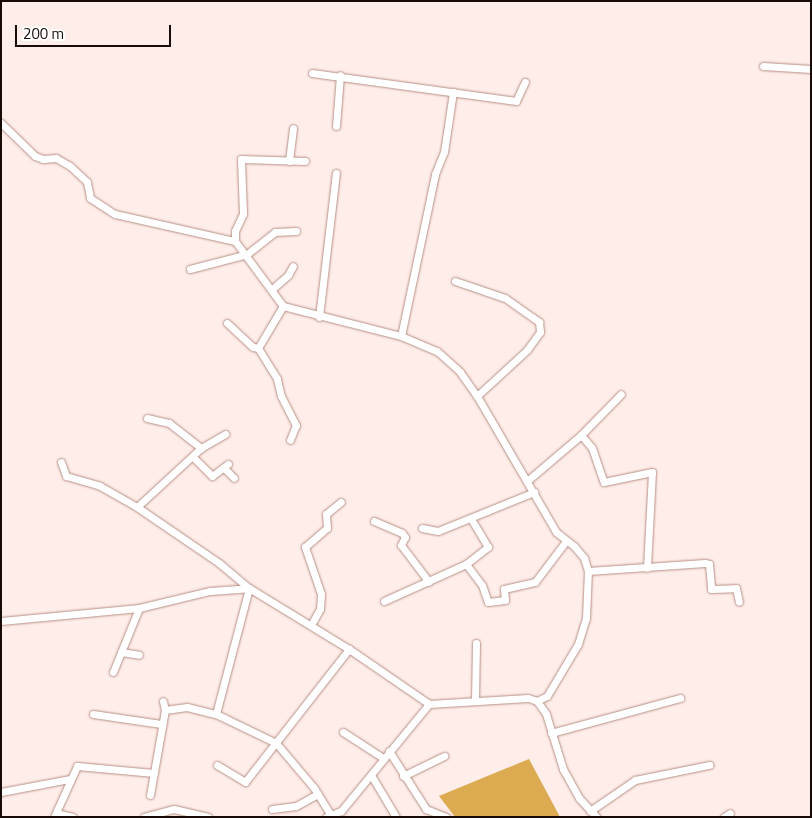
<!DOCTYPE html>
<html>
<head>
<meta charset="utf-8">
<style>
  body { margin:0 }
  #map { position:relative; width:812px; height:818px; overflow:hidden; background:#ffede9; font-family:"Titillium Web",sans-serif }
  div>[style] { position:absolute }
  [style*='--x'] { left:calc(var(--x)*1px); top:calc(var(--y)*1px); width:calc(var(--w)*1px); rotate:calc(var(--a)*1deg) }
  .forest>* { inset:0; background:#dcaa50 }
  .roads { filter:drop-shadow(0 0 1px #b68f86) drop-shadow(0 0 1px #b68f86) }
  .minor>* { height:7px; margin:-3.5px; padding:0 3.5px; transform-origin:3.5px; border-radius:3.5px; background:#fff }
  span { translate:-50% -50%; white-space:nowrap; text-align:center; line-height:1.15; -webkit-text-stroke:5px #fff; paint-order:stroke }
  .frame { position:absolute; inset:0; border:2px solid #170a07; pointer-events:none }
  .scale { position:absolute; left:15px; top:25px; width:156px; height:22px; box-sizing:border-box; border:2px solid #170a07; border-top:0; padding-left:6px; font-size:15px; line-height:18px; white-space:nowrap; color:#170a07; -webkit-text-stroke:4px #fff; paint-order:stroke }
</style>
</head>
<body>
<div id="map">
  <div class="forest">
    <i style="clip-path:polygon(529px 759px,560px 817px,455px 817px,439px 796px)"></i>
  </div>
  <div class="roads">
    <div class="minor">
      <i style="--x:763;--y:66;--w:48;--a:3.6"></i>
      <i style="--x:312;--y:73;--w:206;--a:7.8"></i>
      <i style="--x:516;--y:101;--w:21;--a:-65"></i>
      <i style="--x:1;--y:123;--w:47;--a:44.1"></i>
      <i style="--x:35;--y:156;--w:9;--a:21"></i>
      <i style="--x:43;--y:159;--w:13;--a:-4"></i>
      <i style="--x:56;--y:158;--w:16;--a:30"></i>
      <i style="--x:70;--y:166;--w:23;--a:43"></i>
      <i style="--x:87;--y:182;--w:16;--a:79"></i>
      <i style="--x:90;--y:198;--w:30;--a:33"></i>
      <i style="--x:115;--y:214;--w:123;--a:12.7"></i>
      <i style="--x:235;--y:241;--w:81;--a:53.6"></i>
      <i style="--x:283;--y:306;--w:122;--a:14.3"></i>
      <i style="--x:401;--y:336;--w:39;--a:23"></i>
      <i style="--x:437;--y:351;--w:31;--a:42"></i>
      <i style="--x:460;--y:372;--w:29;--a:55"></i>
      <i style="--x:477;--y:396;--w:157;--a:59.8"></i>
      <i style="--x:556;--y:532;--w:23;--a:38"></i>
      <i style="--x:574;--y:546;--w:16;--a:50"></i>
      <i style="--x:584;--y:558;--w:14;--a:73"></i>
      <i style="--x:336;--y:126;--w:51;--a:-85.5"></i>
      <i style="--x:289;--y:161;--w:33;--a:-83"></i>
      <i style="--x:235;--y:241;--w:10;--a:-90"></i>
      <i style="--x:235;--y:231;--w:19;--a:-65"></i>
      <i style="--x:243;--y:214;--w:55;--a:-92.1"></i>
      <i style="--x:241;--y:159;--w:64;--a:1.8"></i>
      <i style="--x:190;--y:269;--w:59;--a:-14.7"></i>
      <i style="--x:247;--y:254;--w:36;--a:-38"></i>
      <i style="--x:275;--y:232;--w:21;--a:-3"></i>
      <i style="--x:455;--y:281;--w:53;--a:18.8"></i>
      <i style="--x:505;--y:298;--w:42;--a:35.2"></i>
      <i style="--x:539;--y:322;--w:10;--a:84"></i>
      <i style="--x:540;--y:332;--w:22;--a:126"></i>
      <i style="--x:527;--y:350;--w:68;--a:137.4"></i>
      <i style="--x:271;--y:290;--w:23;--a:-41"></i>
      <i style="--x:288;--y:275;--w:10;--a:-61"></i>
      <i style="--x:319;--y:317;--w:145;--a:-83.3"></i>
      <i style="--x:227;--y:323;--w:35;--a:43"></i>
      <i style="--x:253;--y:347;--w:5;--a:11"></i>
      <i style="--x:258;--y:348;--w:36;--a:58"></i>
      <i style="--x:277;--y:379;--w:17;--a:77"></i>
      <i style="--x:281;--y:396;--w:33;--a:63"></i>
      <i style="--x:296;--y:425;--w:16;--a:112"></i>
      <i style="--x:401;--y:336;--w:166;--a:-78.1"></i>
      <i style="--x:435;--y:174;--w:24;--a:-68"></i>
      <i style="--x:444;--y:152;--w:61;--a:-81.5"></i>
      <i style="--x:258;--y:348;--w:49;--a:-59.2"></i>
      <i style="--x:147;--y:418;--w:23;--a:13"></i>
      <i style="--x:169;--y:423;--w:41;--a:38"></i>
      <i style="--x:581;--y:435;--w:17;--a:50"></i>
      <i style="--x:592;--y:448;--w:36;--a:71"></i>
      <i style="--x:604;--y:482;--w:49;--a:-11.8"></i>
      <i style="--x:652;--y:472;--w:96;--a:93"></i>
      <i style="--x:193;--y:457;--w:27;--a:45"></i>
      <i style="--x:212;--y:476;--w:20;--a:-37"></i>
      <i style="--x:61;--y:462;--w:15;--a:70"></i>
      <i style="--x:66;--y:476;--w:35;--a:16"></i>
      <i style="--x:100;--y:486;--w:43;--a:29.6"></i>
      <i style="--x:137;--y:507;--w:99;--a:34.3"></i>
      <i style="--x:219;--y:563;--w:39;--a:40"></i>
      <i style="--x:249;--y:588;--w:130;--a:104.7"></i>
      <i style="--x:224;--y:468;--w:14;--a:45"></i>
      <i style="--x:527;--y:481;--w:71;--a:-40.4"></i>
      <i style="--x:581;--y:435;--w:57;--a:-45.7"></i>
      <i style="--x:137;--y:507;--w:87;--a:-42.7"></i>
      <i style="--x:201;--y:448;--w:28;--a:-30"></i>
      <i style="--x:374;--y:521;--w:30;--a:23"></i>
      <i style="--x:402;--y:533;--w:5;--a:53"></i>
      <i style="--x:405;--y:537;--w:9;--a:117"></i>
      <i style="--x:401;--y:545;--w:46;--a:52.9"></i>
      <i style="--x:422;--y:528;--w:16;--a:11"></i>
      <i style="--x:438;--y:531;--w:104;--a:-22.1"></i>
      <i style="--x:466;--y:564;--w:26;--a:53"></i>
      <i style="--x:482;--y:585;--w:18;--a:71"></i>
      <i style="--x:488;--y:602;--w:17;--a:-7"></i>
      <i style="--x:505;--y:600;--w:11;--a:-95"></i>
      <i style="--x:504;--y:589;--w:32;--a:-13"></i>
      <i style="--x:535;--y:582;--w:51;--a:-52.9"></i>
      <i style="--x:384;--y:601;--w:90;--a:-24.3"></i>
      <i style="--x:466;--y:564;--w:28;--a:-38"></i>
      <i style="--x:488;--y:547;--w:33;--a:-121"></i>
      <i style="--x:1;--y:621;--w:139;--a:-5.4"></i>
      <i style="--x:139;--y:608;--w:73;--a:-13.5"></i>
      <i style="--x:210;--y:591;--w:39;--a:-4"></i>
      <i style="--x:249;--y:588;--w:117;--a:31.4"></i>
      <i style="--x:349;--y:649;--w:97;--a:34.5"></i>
      <i style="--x:429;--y:704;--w:99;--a:-3.5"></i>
      <i style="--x:528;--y:698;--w:9;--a:18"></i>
      <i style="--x:537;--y:701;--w:16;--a:55"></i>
      <i style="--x:546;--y:714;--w:58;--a:72.8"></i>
      <i style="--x:563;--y:769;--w:33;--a:61"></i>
      <i style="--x:579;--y:798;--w:26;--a:47"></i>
      <i style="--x:311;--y:625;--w:18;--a:-61"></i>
      <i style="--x:320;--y:609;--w:15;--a:-86"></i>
      <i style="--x:321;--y:594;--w:50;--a:-108.8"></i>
      <i style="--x:305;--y:547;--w:29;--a:-41"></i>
      <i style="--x:327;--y:528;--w:14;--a:-94"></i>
      <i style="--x:326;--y:514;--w:19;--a:-39"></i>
      <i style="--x:121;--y:652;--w:18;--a:9"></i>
      <i style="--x:113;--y:672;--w:69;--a:-67.9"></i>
      <i style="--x:475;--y:701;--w:58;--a:-89"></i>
      <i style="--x:537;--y:701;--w:11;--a:-27"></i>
      <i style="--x:547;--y:696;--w:61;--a:-59.2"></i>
      <i style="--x:578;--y:644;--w:27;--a:-73"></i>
      <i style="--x:586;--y:618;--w:47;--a:-87.6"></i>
      <i style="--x:588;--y:571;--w:117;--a:-3.9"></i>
      <i style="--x:705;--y:563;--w:4;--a:14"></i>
      <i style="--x:709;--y:564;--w:25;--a:85"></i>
      <i style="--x:711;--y:589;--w:25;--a:-2"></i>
      <i style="--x:736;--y:588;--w:14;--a:78"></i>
      <i style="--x:165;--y:710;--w:22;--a:-8"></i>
      <i style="--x:187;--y:707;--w:30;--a:14"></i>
      <i style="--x:216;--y:714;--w:67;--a:25.8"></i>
      <i style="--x:276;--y:743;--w:59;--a:49.8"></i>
      <i style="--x:314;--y:788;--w:31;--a:58"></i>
      <i style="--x:93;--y:714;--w:69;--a:8.4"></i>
      <i style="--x:343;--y:732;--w:48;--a:33"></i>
      <i style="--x:551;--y:733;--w:134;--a:-15.2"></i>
      <i style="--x:389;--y:751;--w:69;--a:57.5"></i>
      <i style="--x:426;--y:809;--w:22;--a:22"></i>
      <i style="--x:217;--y:765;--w:33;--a:31"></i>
      <i style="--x:245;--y:782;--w:169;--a:-52"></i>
      <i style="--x:371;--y:775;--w:49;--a:59.2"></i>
      <i style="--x:403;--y:776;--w:46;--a:-26"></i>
      <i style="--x:1;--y:792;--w:69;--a:-10.8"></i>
      <i style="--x:150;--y:795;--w:86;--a:-80"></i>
      <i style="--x:165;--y:710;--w:9;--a:-103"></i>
      <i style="--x:272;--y:809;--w:24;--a:-7"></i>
      <i style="--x:296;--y:806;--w:25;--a:-29"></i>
      <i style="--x:590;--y:811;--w:55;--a:-34.6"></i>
      <i style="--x:635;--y:780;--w:76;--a:-11.5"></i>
      <i style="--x:56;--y:813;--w:17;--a:13"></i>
      <i style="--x:54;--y:817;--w:56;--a:-65.7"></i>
      <i style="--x:77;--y:766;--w:77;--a:5.2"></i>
      <i style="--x:144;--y:817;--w:31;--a:-15"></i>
      <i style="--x:174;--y:809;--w:35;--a:13"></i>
      <i style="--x:326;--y:817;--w:16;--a:-22"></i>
      <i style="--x:341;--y:811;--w:139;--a:-50.6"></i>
      <i style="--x:724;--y:817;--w:7;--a:-34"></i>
    </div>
  </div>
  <div class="frame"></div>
  <div class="scale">200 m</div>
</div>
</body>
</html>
